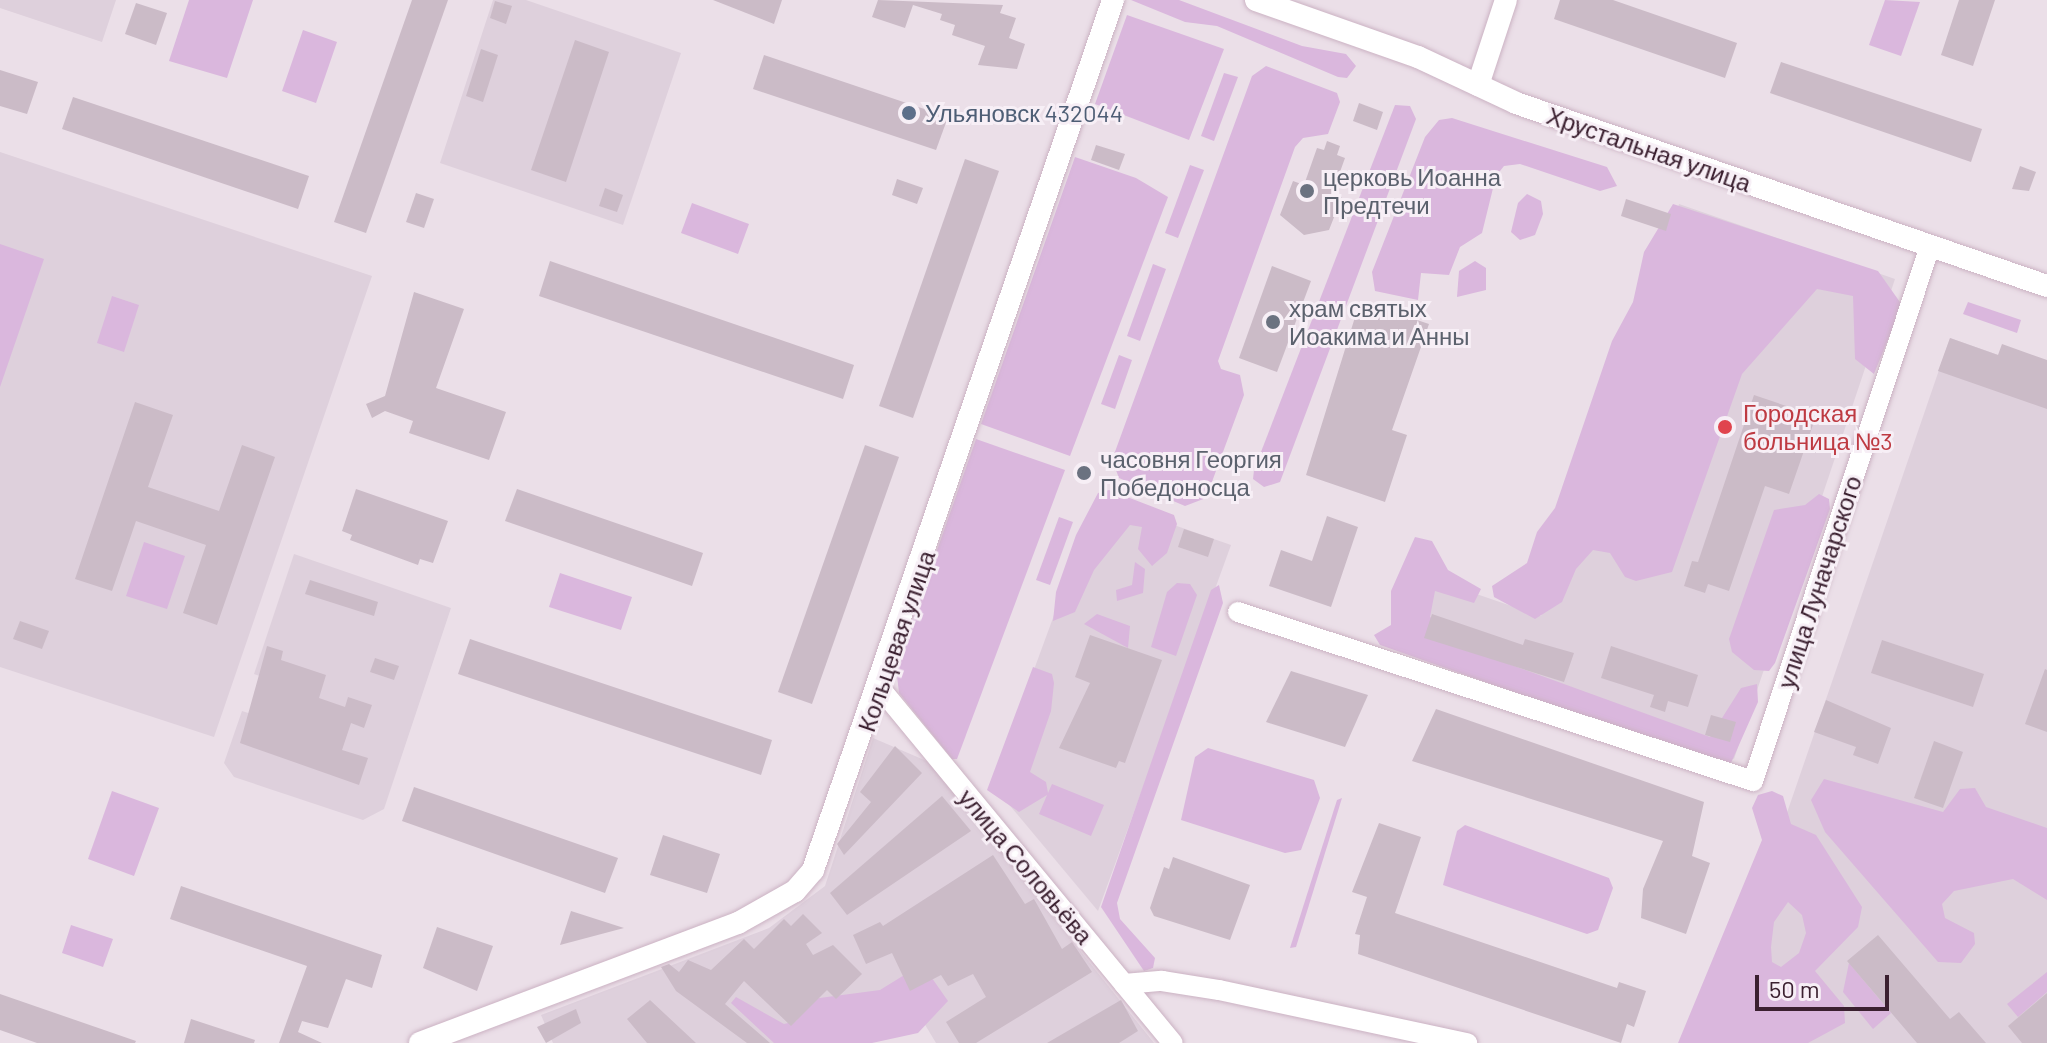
<!DOCTYPE html>
<html>
<head>
<meta charset="utf-8">
<style>
  body { margin:0 }
  #map { position:relative; width:2047px; height:1043px; overflow:hidden; background:#ebdfe8; font-family:Barlow,sans-serif }
  div>[style] { position:absolute }
  [style*='--x'] { left:calc(var(--x)*1px); top:calc(var(--y)*1px); width:calc(var(--w)*1px); rotate:calc(var(--a)*1deg) }
  .built>* { inset:0; background:#ded0dc }
  .green>* { inset:0; background:#dab7dd }
  .building>* { inset:0; background:#cbbbc7 }
  .roads { filter:drop-shadow(0 0 2px #cbb2c3) drop-shadow(0 0 2px #cbb2c3) }
  .minor>* { height:20px; margin:-10px; padding:0 10px; transform-origin:10px; border-radius:10px; background:#fff }
  .tertiary>* { height:22px; margin:-11px; padding:0 11px; transform-origin:11px; border-radius:11px; background:#fff }
  .secondary>* { height:22px; margin:-11px; padding:0 11px; transform-origin:11px; border-radius:11px; background:#fff }
  .dots>* { width:22px; height:22px; translate:-50% -50%; box-sizing:border-box; border:4px solid #f7eff6; border-radius:50% }
  span { translate:-50% -50%; white-space:nowrap; text-align:center; line-height:1.15; -webkit-text-stroke:6px #f7eff6; paint-order:stroke }
  .service-label { font-size:24px; color:#4e5e75 }
  .left { translate:0 -50%; text-align:left }
  .street-label { font-size:24px; color:#3b2030 }
  .worship-label { font-size:24px; color:#5b616d }
  .health-label { font-size:24px; color:#be3a42 }
  .scale { position:absolute; left:1755px; top:975px; width:134px; height:36px; box-sizing:border-box; border:4px solid #3b2030; border-top:0; padding-left:10px; font-size:24px; line-height:28px; white-space:nowrap; color:#3b2030; -webkit-text-stroke:6px #f7eff6; paint-order:stroke }
</style>
</head>
<body>
<div id="map">
  <div class="built">
    <i style="clip-path:polygon(0 0,116px 0,102px 42px,0 8px)"></i>
    <i style="clip-path:polygon(493px 0,526px 0,681px 53px,623px 225px,440px 163px)"></i>
    <i style="clip-path:polygon(0 152px,372px 276px,214px 737px,0 667px)"></i>
    <i style="clip-path:polygon(1679px 204px,1895px 279px,1734px 759px,1398px 645px,1421px 575px,1541px 616px)"></i>
    <i style="clip-path:polygon(1950px 338px,2047px 372px,2047px 1043px,1708px 1043px)"></i>
    <i style="clip-path:polygon(1097px 498px,1231px 545px,1098px 911px,992px 784px)"></i>
    <i style="clip-path:polygon(294px 554px,451px 608px,384px 809px,363px 820px,234px 777px,224px 763px,242px 711px,267px 719px,279px 683px,254px 674px)"></i>
    <i style="clip-path:polygon(873px 738px,929px 762px,1154px 1043px,936px 1043px,903px 988px,839px 1043px,553px 1043px,541px 1015px,769px 928px,825px 886px)"></i>
  </div>
  <div class="green">
    <i style="clip-path:polygon(189px 0,253px 0,227px 78px,169px 61px)"></i>
    <i style="clip-path:polygon(1131px 0,1179px 0,1302px 46px,1346px 54px,1356px 66px,1347px 78px,1338px 77px,1217px 26px,1185px 22px)"></i>
    <i style="clip-path:polygon(1885px 0,1920px 2px,1901px 56px,1869px 45px)"></i>
    <i style="clip-path:polygon(1127px 15px,1224px 49px,1189px 140px,1095px 104px)"></i>
    <i style="clip-path:polygon(303px 30px,337px 42px,316px 103px,282px 91px)"></i>
    <i style="clip-path:polygon(1266px 66px,1337px 93px,1340px 102px,1328px 134px,1303px 138px,1295px 147px,1218px 361px,1221px 369px,1240px 375px,1244px 395px,1206px 498px,1185px 506px,1119px 478px,1112px 460px,1252px 76px)"></i>
    <i style="clip-path:polygon(1224px 73px,1238px 77px,1214px 141px,1201px 136px)"></i>
    <i style="clip-path:polygon(1395px 105px,1410px 106px,1416px 119px,1280px 482px,1264px 487px,1253px 479px,1254px 470px)"></i>
    <i style="clip-path:polygon(1452px 118px,1607px 167px,1617px 186px,1600px 191px,1520px 164px,1504px 166px,1496px 176px,1482px 233px,1460px 247px,1449px 275px,1421px 273px,1418px 300px,1375px 291px,1372px 272px,1425px 137px,1439px 120px)"></i>
    <i style="clip-path:polygon(1075px 157px,1136px 178px,1168px 197px,1070px 456px,981px 424px)"></i>
    <i style="clip-path:polygon(1190px 165px,1204px 170px,1178px 238px,1165px 233px)"></i>
    <i style="clip-path:polygon(1527px 194px,1541px 201px,1543px 214px,1535px 235px,1520px 240px,1511px 232px,1518px 203px)"></i>
    <i style="clip-path:polygon(692px 203px,749px 224px,738px 254px,681px 233px)"></i>
    <i style="clip-path:polygon(1673px 204px,1878px 271px,1902px 305px,1874px 374px,1855px 359px,1853px 296px,1817px 289px,1742px 374px,1672px 572px,1636px 581px,1625px 577px,1610px 553px,1593px 550px,1576px 569px,1562px 602px,1535px 619px,1494px 597px,1492px 586px,1527px 563px,1537px 532px,1555px 508px,1612px 341px,1633px 302px,1644px 252px)"></i>
    <i style="clip-path:polygon(0 244px,44px 259px,0 387px)"></i>
    <i style="clip-path:polygon(1475px 261px,1486px 268px,1486px 290px,1457px 297px,1459px 271px)"></i>
    <i style="clip-path:polygon(1153px 264px,1166px 269px,1140px 341px,1127px 336px)"></i>
    <i style="clip-path:polygon(112px 296px,139px 305px,124px 352px,97px 343px)"></i>
    <i style="clip-path:polygon(1968px 302px,2021px 320px,2017px 333px,1963px 314px)"></i>
    <i style="clip-path:polygon(1119px 355px,1132px 360px,1115px 409px,1101px 404px)"></i>
    <i style="clip-path:polygon(976px 439px,1065px 470px,957px 759px,952px 759px,899px 693px,896px 667px)"></i>
    <i style="clip-path:polygon(1109px 490px,1174px 515px,1177px 524px,1167px 553px,1152px 566px,1138px 549px,1142px 527px,1130px 525px,1094px 570px,1075px 612px,1053px 621px,1056px 592px,1076px 535px,1098px 493px)"></i>
    <i style="clip-path:polygon(1819px 494px,1829px 499px,1830px 509px,1775px 663px,1769px 671px,1754px 670px,1732px 652px,1729px 639px,1774px 510px,1805px 505px)"></i>
    <i style="clip-path:polygon(1059px 517px,1073px 522px,1050px 585px,1036px 580px)"></i>
    <i style="clip-path:polygon(1415px 537px,1432px 541px,1448px 570px,1481px 589px,1474px 603px,1435px 591px,1430px 617px,1503px 662px,1710px 737px,1741px 688px,1757px 684px,1758px 702px,1731px 763px,1719px 764px,1380px 645px,1374px 635px,1391px 625px,1391px 591px)"></i>
    <i style="clip-path:polygon(144px 542px,185px 556px,167px 609px,126px 596px)"></i>
    <i style="clip-path:polygon(1135px 562px,1145px 569px,1143px 593px,1117px 601px,1116px 590px,1132px 585px)"></i>
    <i style="clip-path:polygon(560px 573px,632px 597px,621px 630px,549px 607px)"></i>
    <i style="clip-path:polygon(1177px 583px,1190px 584px,1197px 595px,1176px 656px,1151px 647px,1167px 592px)"></i>
    <i style="clip-path:polygon(1219px 585px,1223px 603px,1117px 903px,1120px 919px,1155px 958px,1153px 968px,1144px 971px,1101px 907px,1211px 590px)"></i>
    <i style="clip-path:polygon(1097px 614px,1130px 626px,1128px 648px,1084px 624px)"></i>
    <i style="clip-path:polygon(1033px 667px,1052px 674px,1054px 683px,1051px 711px,1030px 772px,1046px 782px,1048px 793px,1052px 784px,1104px 805px,1091px 836px,1039px 814px,1047px 795px,1019px 812px,987px 790px)"></i>
    <i style="clip-path:polygon(1208px 748px,1314px 780px,1320px 798px,1301px 850px,1285px 853px,1181px 820px,1195px 757px)"></i>
    <i style="clip-path:polygon(1824px 779px,1943px 812px,1960px 789px,1975px 788px,1986px 807px,2047px 828px,2047px 900px,2013px 879px,1954px 891px,1942px 904px,1945px 918px,1974px 933px,1975px 944px,1961px 963px,1938px 962px,1825px 832px,1811px 800px)"></i>
    <i style="clip-path:polygon(112px 791px,159px 808px,134px 876px,88px 859px)"></i>
    <i style="clip-path:polygon(evenodd,1772px 791px,1783px 796px,1791px 824px,1816px 835px,1862px 907px,1858px 927px,1815px 971px,1844px 1006px,1845px 1023px,1808px 1043px,1678px 1043px,1762px 840px,1752px 808px,1758px 795px,1772px 791px,1788px 902px,1802px 915px,1806px 933px,1799px 953px,1781px 967px,1772px 962px,1771px 947px,1774px 922px,1788px 902px)"></i>
    <i style="clip-path:polygon(1342px 798px,1296px 947px,1290px 948px,1337px 800px)"></i>
    <i style="clip-path:polygon(1465px 825px,1609px 878px,1613px 888px,1598px 930px,1587px 934px,1443px 885px,1457px 831px)"></i>
    <i style="clip-path:polygon(71px 925px,113px 939px,103px 967px,62px 953px)"></i>
    <i style="clip-path:polygon(1849px 963px,1891px 1013px,1873px 1029px,1843px 992px)"></i>
    <i style="clip-path:polygon(914px 969px,927px 971px,948px 1001px,918px 1033px,872px 1043px,774px 1043px,731px 1003px,736px 997px,784px 1024px,796px 1021px,812px 999px,880px 990px)"></i>
    <i style="clip-path:polygon(2047px 972px,2047px 992px,2018px 1017px,2007px 1004px)"></i>
  </div>
  <div class="building">
    <i style="clip-path:polygon(412px 0,448px 0,366px 233px,334px 222px)"></i>
    <i style="clip-path:polygon(713px 0,782px 0,774px 24px)"></i>
    <i style="clip-path:polygon(878px 0,1003px 5px,1000px 13px,1016px 18px,1009px 38px,1025px 44px,1017px 69px,978px 65px,985px 46px,952px 35px,955px 25px,940px 20px,942px 14px,913px 5px,905px 28px,872px 17px)"></i>
    <i style="clip-path:polygon(1560px 0,1613px 0,1737px 43px,1725px 78px,1554px 19px)"></i>
    <i style="clip-path:polygon(1959px 0,1995px 0,1973px 66px,1941px 55px)"></i>
    <i style="clip-path:polygon(495px 1px,512px 6px,506px 24px,490px 18px)"></i>
    <i style="clip-path:polygon(136px 3px,167px 13px,156px 45px,125px 34px)"></i>
    <i style="clip-path:polygon(575px 40px,609px 52px,566px 182px,531px 170px)"></i>
    <i style="clip-path:polygon(481px 49px,498px 55px,483px 102px,466px 96px)"></i>
    <i style="clip-path:polygon(764px 55px,948px 117px,936px 150px,753px 89px)"></i>
    <i style="clip-path:polygon(1781px 62px,1982px 129px,1971px 162px,1770px 93px)"></i>
    <i style="clip-path:polygon(0 70px,38px 82px,27px 114px,0 106px)"></i>
    <i style="clip-path:polygon(73px 97px,309px 176px,298px 209px,62px 129px)"></i>
    <i style="clip-path:polygon(1359px 103px,1383px 112px,1377px 130px,1353px 121px)"></i>
    <i style="clip-path:polygon(1327px 141px,1340px 146px,1337px 155px,1345px 158px,1332px 194px,1342px 197px,1329px 230px,1304px 235px,1280px 215px,1293px 181px,1304px 185px,1317px 148px,1324px 150px)"></i>
    <i style="clip-path:polygon(1096px 145px,1125px 154px,1119px 170px,1091px 160px)"></i>
    <i style="clip-path:polygon(965px 159px,999px 171px,913px 418px,879px 406px)"></i>
    <i style="clip-path:polygon(2020px 166px,2036px 172px,2029px 191px,2012px 189px)"></i>
    <i style="clip-path:polygon(897px 179px,923px 188px,917px 204px,892px 195px)"></i>
    <i style="clip-path:polygon(605px 188px,623px 195px,617px 212px,599px 206px)"></i>
    <i style="clip-path:polygon(416px 193px,434px 199px,424px 228px,406px 222px)"></i>
    <i style="clip-path:polygon(1626px 199px,1671px 214px,1666px 231px,1621px 216px)"></i>
    <i style="clip-path:polygon(550px 261px,854px 365px,843px 399px,539px 296px)"></i>
    <i style="clip-path:polygon(1272px 266px,1311px 281px,1277px 372px,1239px 358px)"></i>
    <i style="clip-path:polygon(414px 292px,464px 309px,436px 388px,506px 412px,489px 460px,409px 433px,413px 421px,385px 411px,372px 418px,366px 404px,385px 396px)"></i>
    <i style="clip-path:polygon(1360px 301px,1429px 324px,1392px 430px,1407px 435px,1385px 502px,1306px 475px)"></i>
    <i style="clip-path:polygon(1950px 338px,1998px 355px,2002px 344px,2047px 360px,2047px 409px,1938px 371px)"></i>
    <i style="clip-path:polygon(1754px 395px,1816px 416px,1789px 494px,1765px 486px,1729px 591px,1708px 584px,1705px 593px,1684px 586px,1692px 561px,1698px 562px)"></i>
    <i style="clip-path:polygon(135px 402px,173px 415px,148px 487px,219px 511px,242px 445px,275px 457px,217px 625px,183px 613px,206px 545px,136px 521px,112px 591px,75px 579px)"></i>
    <i style="clip-path:polygon(865px 445px,899px 457px,812px 704px,778px 692px)"></i>
    <i style="clip-path:polygon(356px 489px,448px 521px,433px 563px,420px 559px,418px 565px,350px 540px,352px 535px,342px 531px)"></i>
    <i style="clip-path:polygon(517px 489px,703px 553px,692px 586px,505px 521px)"></i>
    <i style="clip-path:polygon(1327px 516px,1358px 527px,1331px 607px,1269px 586px,1281px 550px,1312px 561px)"></i>
    <i style="clip-path:polygon(1184px 529px,1214px 539px,1208px 557px,1178px 547px)"></i>
    <i style="clip-path:polygon(310px 580px,378px 602px,374px 616px,305px 594px)"></i>
    <i style="clip-path:polygon(1432px 614px,1523px 645px,1525px 639px,1574px 653px,1564px 682px,1424px 638px)"></i>
    <i style="clip-path:polygon(20px 621px,49px 631px,42px 649px,13px 639px)"></i>
    <i style="clip-path:polygon(1090px 635px,1162px 660px,1125px 763px,1119px 761px,1116px 768px,1059px 748px,1090px 683px,1075px 677px)"></i>
    <i style="clip-path:polygon(470px 639px,772px 740px,761px 775px,458px 674px)"></i>
    <i style="clip-path:polygon(1882px 640px,1984px 674px,1973px 707px,1871px 673px)"></i>
    <i style="clip-path:polygon(267px 646px,283px 651px,281px 660px,326px 675px,319px 698px,345px 707px,348px 697px,372px 705px,364px 728px,351px 723px,342px 750px,368px 758px,359px 785px,240px 743px)"></i>
    <i style="clip-path:polygon(1611px 646px,1698px 675px,1688px 707px,1668px 701px,1665px 712px,1650px 707px,1654px 695px,1601px 678px)"></i>
    <i style="clip-path:polygon(375px 658px,399px 666px,394px 680px,370px 672px)"></i>
    <i style="clip-path:polygon(2045px 669px,2047px 670px,2047px 732px,2025px 724px)"></i>
    <i style="clip-path:polygon(1291px 671px,1368px 695px,1345px 747px,1266px 722px)"></i>
    <i style="clip-path:polygon(1826px 700px,1891px 728px,1878px 764px,1853px 755px,1856px 747px,1814px 732px)"></i>
    <i style="clip-path:polygon(1436px 709px,1704px 802px,1692px 856px,1710px 863px,1686px 934px,1641px 918px,1643px 889px,1663px 841px,1412px 761px)"></i>
    <i style="clip-path:polygon(1711px 715px,1736px 722px,1730px 742px,1705px 735px)"></i>
    <i style="clip-path:polygon(1934px 741px,1963px 752px,1943px 808px,1914px 798px)"></i>
    <i style="clip-path:polygon(895px 746px,922px 773px,844px 855px,837px 844px,871px 802px,860px 792px)"></i>
    <i style="clip-path:polygon(414px 787px,618px 858px,605px 893px,402px 821px)"></i>
    <i style="clip-path:polygon(942px 796px,971px 831px,847px 915px,830px 893px)"></i>
    <i style="clip-path:polygon(1379px 823px,1421px 837px,1395px 913px,1617px 988px,1619px 982px,1646px 991px,1634px 1027px,1627px 1024px,1621px 1043px,1358px 954px,1360px 935px,1355px 934px,1367px 897px,1352px 892px)"></i>
    <i style="clip-path:polygon(663px 835px,720px 854px,707px 893px,650px 875px)"></i>
    <i style="clip-path:polygon(993px 855px,1025px 904px,1034px 899px,1062px 949px,1072px 942px,1092px 972px,976px 1043px,959px 1043px,946px 1022px,986px 997px,973px 974px,948px 986px,941px 975px,910px 991px,892px 953px,866px 964px,853px 935px,880px 922px,883px 926px)"></i>
    <i style="clip-path:polygon(1173px 857px,1250px 885px,1230px 940px,1154px 916px,1150px 908px,1164px 867px,1169px 869px)"></i>
    <i style="clip-path:polygon(181px 886px,382px 955px,372px 988px,346px 979px,328px 1028px,302px 1021px,298px 1032px,322px 1043px,279px 1043px,307px 966px,170px 919px)"></i>
    <i style="clip-path:polygon(571px 911px,624px 928px,560px 945px)"></i>
    <i style="clip-path:polygon(803px 914px,822px 933px,806px 944px,813px 955px,833px 945px,862px 974px,836px 999px,827px 990px,791px 1026px,744px 981px,725px 1004px,770px 1043px,747px 1043px,676px 991px,661px 967px,669px 964px,679px 972px,688px 960px,711px 970px,744px 939px,754px 949px,784px 919px,791px 926px)"></i>
    <i style="clip-path:polygon(437px 927px,493px 946px,477px 991px,423px 968px)"></i>
    <i style="clip-path:polygon(1878px 935px,1950px 1019px,1959px 1012px,1986px 1043px,1917px 1043px,1847px 961px)"></i>
    <i style="clip-path:polygon(2047px 993px,2047px 1043px,2022px 1043px,2008px 1026px)"></i>
    <i style="clip-path:polygon(0 994px,136px 1041px,135px 1043px,37px 1043px,0 1030px)"></i>
    <i style="clip-path:polygon(1121px 1000px,1138px 1031px,1119px 1043px,1047px 1043px)"></i>
    <i style="clip-path:polygon(649px 1001px,650px 1000px,696px 1043px,647px 1043px,627px 1019px)"></i>
    <i style="clip-path:polygon(576px 1009px,581px 1023px,546px 1043px,537px 1027px)"></i>
    <i style="clip-path:polygon(191px 1019px,255px 1040px,254px 1043px,184px 1043px)"></i>
  </div>
  <div class="roads">
    <div class="minor">
      <i style="--x:1238;--y:612;--w:542;--a:18.17"></i>
      <i style="--x:1753;--y:781;--w:564;--a:-71.69"></i>
      <i style="--x:880;--y:688;--w:460;--a:50.5"></i>
      <i style="--x:1124;--y:984;--w:38;--a:-5"></i>
      <i style="--x:1162;--y:981;--w:58;--a:9"></i>
      <i style="--x:1219;--y:990;--w:254;--a:12.1"></i>
    </div>
    <div class="tertiary">
      <i style="--x:1478;--y:85;--w:89;--a:-71.8"></i>
      <i style="--x:420;--y:1043;--w:340;--a:-20.7"></i>
      <i style="--x:738;--y:923;--w:65;--a:-29.3"></i>
      <i style="--x:795;--y:891;--w:28;--a:-49"></i>
      <i style="--x:813;--y:870;--w:920;--a:-70.97"></i>
    </div>
    <div class="secondary">
      <i style="--x:1256;--y:0;--w:172;--a:19.4"></i>
      <i style="--x:1418;--y:57;--w:108;--a:25.1"></i>
      <i style="--x:1516;--y:103;--w:562;--a:19.02"></i>
    </div>
  </div>
  <div class="dots">
    <i style="left:909px;top:113px;background:#5c6f8a"></i>
    <i style="left:1307px;top:191px;background:#6b7280"></i>
    <i style="left:1273px;top:322px;background:#6b7280"></i>
    <i style="left:1725px;top:427px;background:#e0444e"></i>
    <i style="left:1084px;top:473px;background:#6b7280"></i>
  </div>
  <div class="service-label">
    <span class="left" style="left:925px;top:113px">Ульяновск 432044</span>
  </div>
  <div class="street-label">
    <span style="left:1649px;top:149px;rotate:19deg">Хрустальная улица</span>
    <span style="left:1819px;top:582px;rotate:-72deg">улица Луначарского</span>
    <span style="left:896px;top:641px;rotate:-71deg">Кольцевая улица</span>
    <span style="left:1026px;top:866px;rotate:50deg">улица Соловьёва</span>
  </div>
  <div class="worship-label">
    <span class="left" style="left:1323px;top:191px">церковь Иоанна<br>Предтечи</span>
    <span class="left" style="left:1289px;top:322px">храм святых<br>Иоакима и Анны</span>
    <span class="left" style="left:1100px;top:473px">часовня Георгия<br>Победоносца</span>
  </div>
  <div class="health-label">
    <span class="left" style="left:1743px;top:427px">Городская<br>больница №3</span>
  </div>
  <div class="scale">50 m</div>
</div>
</body>
</html>
